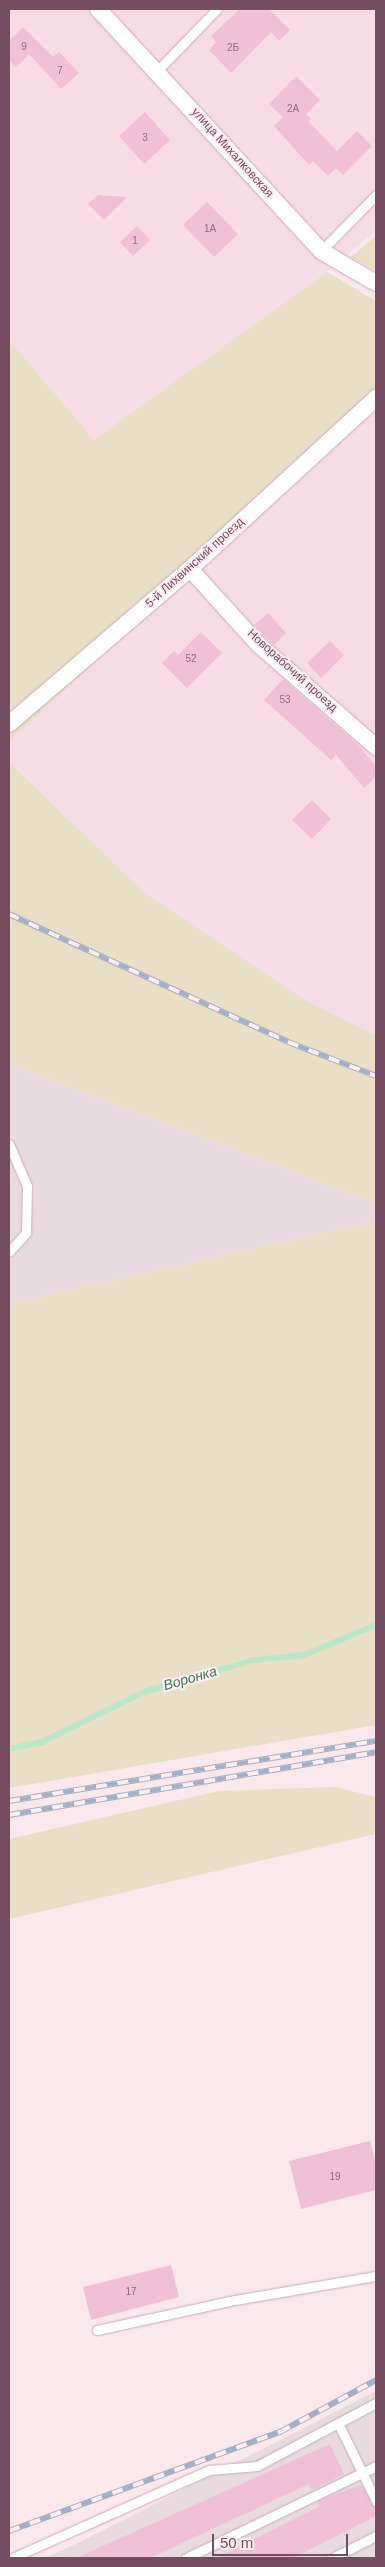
<!DOCTYPE html>
<html>
<head>
<meta charset="utf-8">
<style>
  body { margin:0 }
  #map { position:relative; width:385px; height:2567px; overflow:hidden; background:#fbe8ed; font-family:Arial,sans-serif }
  div>[style] { position:absolute }
  [style*='--x'] { left:calc(var(--x)*1px); top:calc(var(--y)*1px); width:calc(var(--w)*1px); rotate:calc(var(--a)*1deg) }
  .residential>* { inset:0; background:#f8dce5 }
  .industrial>* { inset:0; background:#e7dbe0 }
  .green>* { inset:0; background:#e9dfc6 }
  .stream>* { height:5.5px; margin:-2.75px; padding:0 2.75px; transform-origin:2.75px; border-radius:2.75px; background:#bde5c8 }
  .building>* { inset:0; background:#f0c0d7 }
  .roads { filter:drop-shadow(0 0 1px #caabb9) drop-shadow(0 0 1px #caabb9) }
  .lane>* { height:9px; margin:-4.5px; padding:0 4.5px; transform-origin:4.5px; border-radius:4.5px; background:#fff }
  .street>* { height:16px; margin:-8px; padding:0 8px; transform-origin:8px; border-radius:8px; background:#fff }
  .rail>* { height:5.5px; margin-top:-2.75px; transform-origin:0; background:repeating-linear-gradient(90deg,#feeef2 0 11px,#a6b0c5 0 22px); box-sizing:border-box; border-block:1px solid #a6b0c5 }
  span { translate:-50% -50%; white-space:nowrap; text-align:center; line-height:1.15; -webkit-text-stroke:4px #feeef2; paint-order:stroke }
  .number-label { font-size:10px; color:#936a7e }
  .number-label span { -webkit-text-stroke-width:0 }
  .street-label { font-size:12px; color:#744d61 }
  .water-label { font-size:14px; color:#417852; font-style:italic }
  .frame { position:absolute; inset:0; border:10px solid #744d61; pointer-events:none }
  .scale { position:absolute; left:212px; top:2534px; width:136px; height:22px; box-sizing:border-box; border:2px solid #744d61; border-top:0; padding-left:6px; font-size:15px; line-height:18px; white-space:nowrap; color:#744d61; -webkit-text-stroke:4px #feeef2; paint-order:stroke }
</style>
</head>
<body>
<div id="map">
  <div class="residential">
    <i style="clip-path:polygon(9px 9px,376px 9px,376px 230px,327px 272px,94px 441px,9px 340px)"></i>
    <i style="clip-path:polygon(376px 406px,376px 1035px,308px 1002px,145px 893px,9px 762px,9px 741px)"></i>
  </div>
  <div class="industrial">
    <i style="clip-path:polygon(9px 1064px,376px 1203px,376px 1221px,9px 1304px)"></i>
    <i style="clip-path:polygon(376px 2391px,376px 2558px,45px 2558px,80px 2542px)"></i>
  </div>
  <div class="green">
    <i style="clip-path:polygon(376px 236px,376px 271px,351px 257px)"></i>
    <i style="clip-path:polygon(327px 272px,376px 301px,376px 406px,9px 741px,9px 340px,94px 440px)"></i>
    <i style="clip-path:polygon(9px 762px,145px 893px,308px 1002px,376px 1035px,376px 1203px,9px 1064px)"></i>
    <i style="clip-path:polygon(376px 1221px,376px 1725px,9px 1788px,9px 1304px)"></i>
    <i style="clip-path:polygon(335px 1787px,376px 1797px,376px 1834px,9px 1919px,9px 1839px,219px 1791px)"></i>
  </div>
  <div class="stream">
    <i style="--x:9;--y:1749;--w:34;--a:-12"></i>
    <i style="--x:42;--y:1742;--w:114;--a:-26.1"></i>
    <i style="--x:144;--y:1692;--w:115;--a:-16.2"></i>
    <i style="--x:254;--y:1660;--w:50;--a:-5.7"></i>
    <i style="--x:304;--y:1655;--w:78;--a:-22.6"></i>
  </div>
  <div class="building">
    <i style="clip-path:polygon(240px 9px,269px 9px,290px 30px,279px 41px,271px 32px,231px 73px,209px 50px,216px 42px,211px 36px)"></i>
    <i style="clip-path:polygon(23px 27px,53px 57px,59px 52px,79px 73px,61px 89px,29px 54px,16px 68px,9px 60px,9px 41px)"></i>
    <i style="clip-path:polygon(296px 76px,320px 100px,306px 114px,311px 119px,308px 121px,337px 151px,357px 131px,372px 146px,343px 175px,336px 168px,328px 176px,313px 161px,309px 165px,274px 126px,283px 117px,269px 104px)"></i>
    <i style="clip-path:polygon(145px 112px,170px 140px,144px 164px,119px 136px)"></i>
    <i style="clip-path:polygon(98px 195px,127px 197px,104px 220px,88px 204px)"></i>
    <i style="clip-path:polygon(207px 202px,238px 234px,214px 257px,183px 225px)"></i>
    <i style="clip-path:polygon(137px 226px,150px 240px,133px 256px,120px 242px)"></i>
    <i style="clip-path:polygon(268px 613px,286px 633px,274px 645px,254px 625px)"></i>
    <i style="clip-path:polygon(201px 632px,222px 653px,187px 688px,162px 663px,174px 651px,178px 655px)"></i>
    <i style="clip-path:polygon(330px 641px,344px 655px,321px 678px,307px 663px)"></i>
    <i style="clip-path:polygon(283px 679px,356px 743px,376px 766px,376px 777px,364px 788px,336px 755px,331px 760px,264px 700px)"></i>
    <i style="clip-path:polygon(312px 800px,331px 819px,312px 839px,292px 820px)"></i>
    <i style="clip-path:polygon(370px 2141px,376px 2164px,376px 2190px,301px 2209px,289px 2161px)"></i>
    <i style="clip-path:polygon(171px 2265px,179px 2297px,91px 2320px,83px 2287px)"></i>
    <i style="clip-path:polygon(330px 2444px,344px 2474px,312px 2490px,309px 2484px,150px 2558px,76px 2558px)"></i>
    <i style="clip-path:polygon(361px 2485px,376px 2507px,376px 2516px,293px 2558px,216px 2558px,320px 2506px,317px 2501px)"></i>
  </div>
  <div class="roads">
    <div class="lane">
      <i style="--x:158;--y:70;--w:85;--a:-46"></i>
      <i style="--x:321;--y:251;--w:78;--a:-45.5"></i>
      <i style="--x:9;--y:1144;--w:46;--a:66.8"></i>
      <i style="--x:27;--y:1186;--w:47;--a:91.2"></i>
      <i style="--x:26;--y:1233;--w:25;--a:132"></i>
      <i style="--x:97;--y:2330;--w:141;--a:-12.3"></i>
      <i style="--x:235;--y:2300;--w:143;--a:-9.7"></i>
      <i style="--x:338;--y:2423;--w:87;--a:64"></i>
      <i style="--x:12;--y:2558;--w:216;--a:-24.1"></i>
      <i style="--x:209;--y:2470;--w:48;--a:-4.8"></i>
      <i style="--x:257;--y:2466;--w:135;--a:-27.9"></i>
      <i style="--x:186;--y:2558;--w:211;--a:-25.8"></i>
      <i style="--x:332;--y:2558;--w:49;--a:-26.6"></i>
    </div>
    <div class="street">
      <i style="--x:98;--y:9;--w:329;--a:47.3"></i>
      <i style="--x:321;--y:251;--w:64;--a:30.2"></i>
      <i style="--x:190;--y:569;--w:101;--a:47.8"></i>
      <i style="--x:258;--y:644;--w:157;--a:41.1"></i>
      <i style="--x:9;--y:724;--w:238;--a:-40.6"></i>
      <i style="--x:190;--y:569;--w:253;--a:-42.6"></i>
    </div>
  </div>
  <div class="rail">
    <i style="--x:9;--y:914;--w:307;--a:24.6"></i>
    <i style="--x:288;--y:1042;--w:94;--a:21.1"></i>
    <i style="--x:9;--y:1801;--w:372;--a:-9.3"></i>
    <i style="--x:9;--y:1815;--w:372;--a:-9.7"></i>
    <i style="--x:9;--y:2531;--w:289;--a:-20.1"></i>
    <i style="--x:280;--y:2432;--w:109;--a:-28.4"></i>
  </div>
  <div class="number-label">
    <span style="left:24px;top:47px">9</span>
    <span style="left:233px;top:48px">2Б</span>
    <span style="left:60px;top:71px">7</span>
    <span style="left:293px;top:109px">2А</span>
    <span style="left:145px;top:138px">3</span>
    <span style="left:210px;top:229px">1А</span>
    <span style="left:135px;top:241px">1</span>
    <span style="left:191px;top:659px">52</span>
    <span style="left:285px;top:700px">53</span>
    <span style="left:335px;top:2177px">19</span>
    <span style="left:131px;top:2292px">17</span>
  </div>
  <div class="street-label">
    <span style="left:232px;top:153px;rotate:48deg">улица Михалковская</span>
    <span style="left:195px;top:563px;rotate:-42deg">5-й Лихвинский проезд</span>
    <span style="left:292px;top:671px;rotate:42deg">Новорабочий проезд</span>
  </div>
  <div class="water-label">
    <span style="left:190px;top:1678px;rotate:-16deg">Воронка</span>
  </div>
  <div class="frame"></div>
  <div class="scale">50 m</div>
</div>
</body>
</html>
